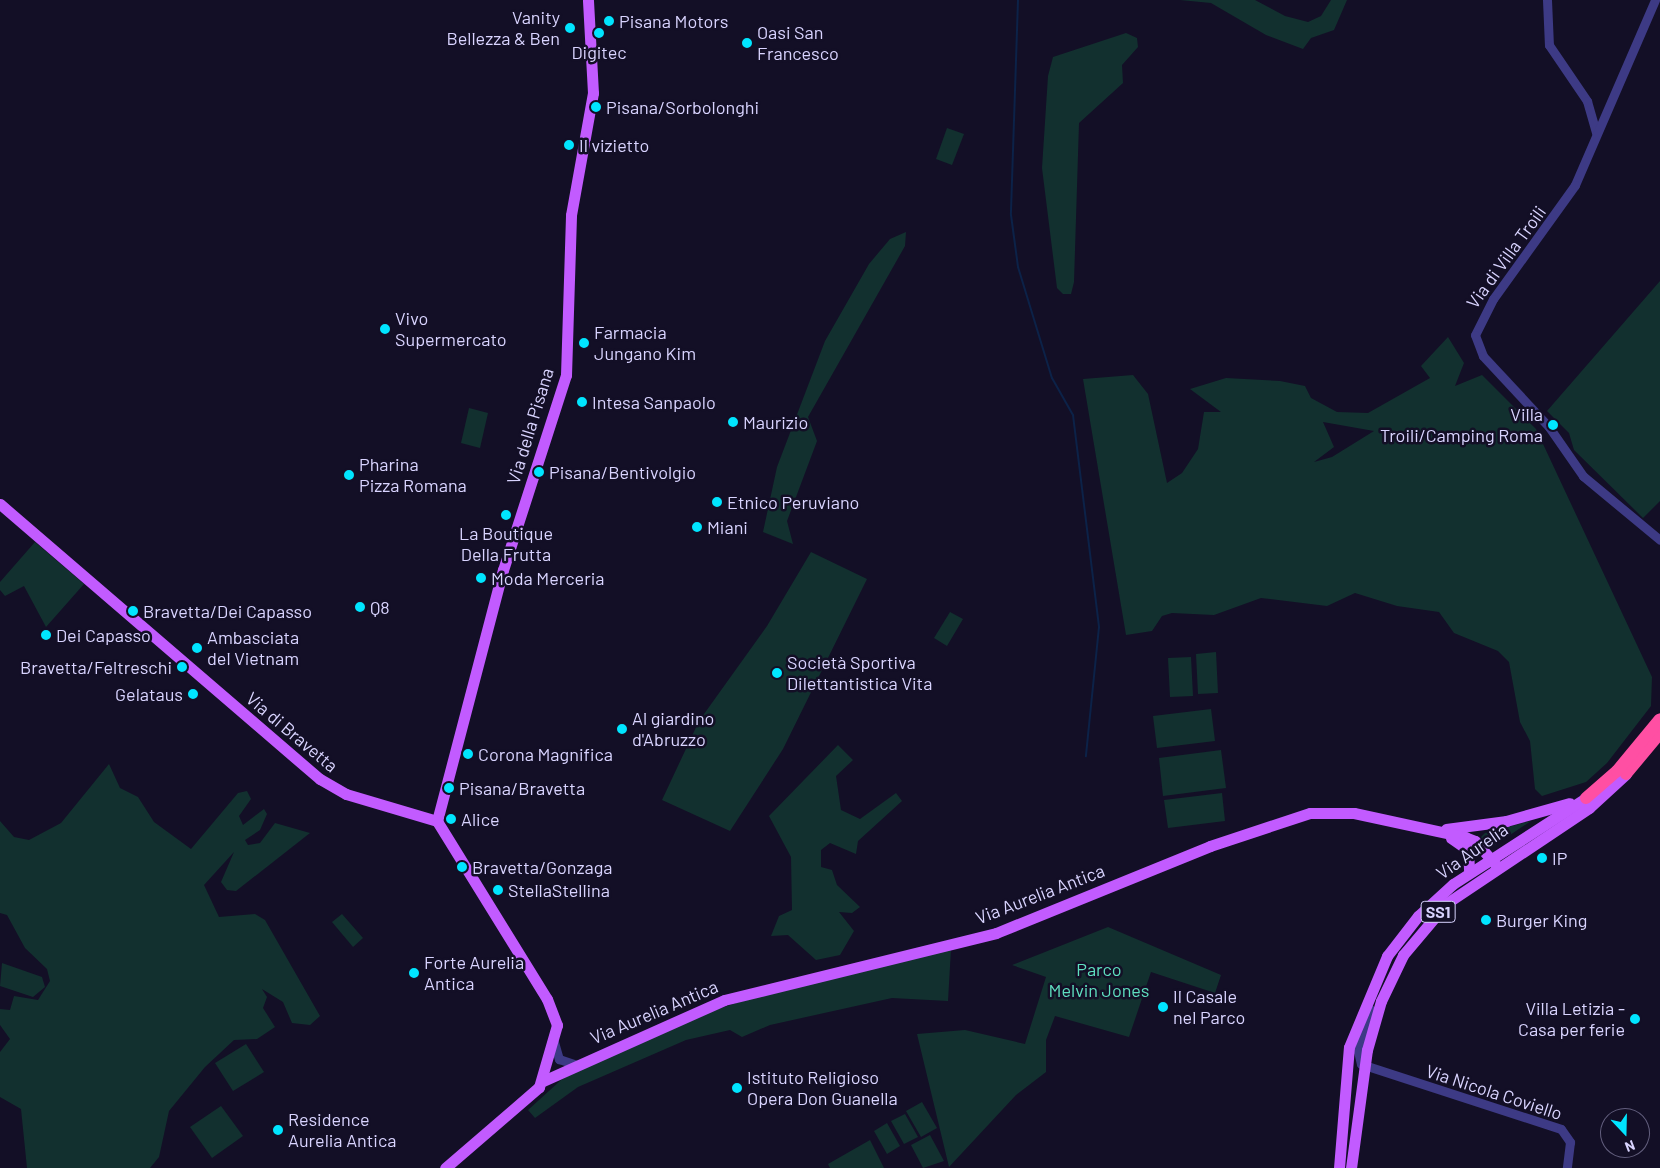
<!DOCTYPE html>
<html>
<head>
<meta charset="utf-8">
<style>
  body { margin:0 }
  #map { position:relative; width:1660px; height:1168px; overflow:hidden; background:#130f26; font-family:Barlow,sans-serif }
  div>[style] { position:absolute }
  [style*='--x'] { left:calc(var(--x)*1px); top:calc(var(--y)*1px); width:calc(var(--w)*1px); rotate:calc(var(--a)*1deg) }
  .green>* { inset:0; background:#12302f }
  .stream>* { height:2px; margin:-1px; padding:0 1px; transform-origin:1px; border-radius:1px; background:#0c2248 }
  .minor>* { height:9px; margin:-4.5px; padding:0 4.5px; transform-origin:4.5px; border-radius:4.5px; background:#3d3a85 }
  .major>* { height:11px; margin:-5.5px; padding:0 5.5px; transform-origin:5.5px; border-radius:5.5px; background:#c25bff }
  .highway>* { height:12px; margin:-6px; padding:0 6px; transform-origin:6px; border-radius:6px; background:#ff4fa3 }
  .dots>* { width:14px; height:14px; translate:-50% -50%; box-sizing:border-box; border:2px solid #130f26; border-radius:50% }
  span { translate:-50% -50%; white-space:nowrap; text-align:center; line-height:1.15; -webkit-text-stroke:5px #130f26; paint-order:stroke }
  .shield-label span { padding:1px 4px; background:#130f26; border:1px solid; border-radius:4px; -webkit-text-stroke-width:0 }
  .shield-label { font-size:16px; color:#d9d4ff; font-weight:700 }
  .poi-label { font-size:18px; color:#d9d4ff }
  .right { translate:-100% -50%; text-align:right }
  .left { translate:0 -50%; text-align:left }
  .street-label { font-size:18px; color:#d9d4ff }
  .park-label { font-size:18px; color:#5fe0c0 }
  .north { position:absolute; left:1600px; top:1108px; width:50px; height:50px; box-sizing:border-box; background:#130f26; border:1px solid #625e7d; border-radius:50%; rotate:159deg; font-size:14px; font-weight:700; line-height:20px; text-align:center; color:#d9d4ff }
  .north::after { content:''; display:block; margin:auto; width:18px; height:22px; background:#00e5ff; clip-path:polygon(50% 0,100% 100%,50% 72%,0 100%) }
</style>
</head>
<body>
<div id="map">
  <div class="green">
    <i style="clip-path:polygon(1180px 0,1255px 0,1285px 16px,1308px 22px,1321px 16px,1331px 0,1347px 0,1334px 30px,1311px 38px,1303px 49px,1266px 35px,1211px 3px)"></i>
    <i style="clip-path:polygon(1126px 33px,1137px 38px,1138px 47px,1122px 65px,1123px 83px,1079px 123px,1074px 282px,1071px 294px,1063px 294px,1057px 288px,1042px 168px,1048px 76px,1053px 57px)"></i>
    <i style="clip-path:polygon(947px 128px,964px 134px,952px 165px,936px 159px)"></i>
    <i style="clip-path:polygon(906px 232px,905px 246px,808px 417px,817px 441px,787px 521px,793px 544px,763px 532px,777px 467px,825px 341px,869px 264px,890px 239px)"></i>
    <i style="clip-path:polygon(1660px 281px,1660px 501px,1643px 518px,1574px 450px,1569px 433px,1547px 411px)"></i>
    <i style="clip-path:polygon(evenodd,1448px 337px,1464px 363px,1455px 386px,1482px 375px,1536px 429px,1652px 677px,1651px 706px,1607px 763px,1586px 782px,1542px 796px,1535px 789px,1530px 741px,1520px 722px,1509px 662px,1498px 651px,1454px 633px,1439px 612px,1397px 606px,1355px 593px,1327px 606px,1261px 598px,1214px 615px,1172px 613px,1162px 616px,1152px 631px,1126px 635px,1083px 379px,1133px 375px,1148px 394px,1167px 483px,1182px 473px,1198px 449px,1204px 412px,1221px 412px,1190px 389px,1226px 378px,1280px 381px,1305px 386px,1311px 398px,1337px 412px,1368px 413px,1430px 378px,1421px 366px,1448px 337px,1323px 422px,1374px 431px,1332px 457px,1314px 462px,1334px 447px,1323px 422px)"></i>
    <i style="clip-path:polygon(469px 408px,488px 413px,480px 448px,461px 443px)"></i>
    <i style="clip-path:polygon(35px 542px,84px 584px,46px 627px,24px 586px,5px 596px,0 590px,0 582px)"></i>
    <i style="clip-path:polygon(811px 552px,867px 579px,783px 749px,730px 831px,662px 800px,699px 721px,767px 626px)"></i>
    <i style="clip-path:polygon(950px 612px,963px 619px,947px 646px,934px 638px)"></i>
    <i style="clip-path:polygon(1216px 652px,1218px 693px,1198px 694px,1196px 654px)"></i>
    <i style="clip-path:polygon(1191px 657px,1193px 696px,1170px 697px,1168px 658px)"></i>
    <i style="clip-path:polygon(1211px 709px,1215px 741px,1157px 748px,1153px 716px)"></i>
    <i style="clip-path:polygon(838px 745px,853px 760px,836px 776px,841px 810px,860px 819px,896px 793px,902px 801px,858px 841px,856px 854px,830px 843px,821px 850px,821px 867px,832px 870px,837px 885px,860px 907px,852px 913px,839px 912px,854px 931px,840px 955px,816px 960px,788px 935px,771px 936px,779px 916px,792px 910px,791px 857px,769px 816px)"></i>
    <i style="clip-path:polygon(1221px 750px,1226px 788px,1163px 796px,1159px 758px)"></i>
    <i style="clip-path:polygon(109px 764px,120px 788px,138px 797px,154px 822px,191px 849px,238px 793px,247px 791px,251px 799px,239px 816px,243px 825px,264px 809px,267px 814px,260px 830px,245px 840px,248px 845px,260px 843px,275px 823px,310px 833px,236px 891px,227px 890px,221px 882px,234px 852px,204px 885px,219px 917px,255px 914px,265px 920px,320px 1016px,310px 1025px,292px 1023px,283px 1002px,262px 989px,267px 997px,263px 1008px,275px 1027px,257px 1039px,234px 1040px,205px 1067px,169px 1111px,159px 1157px,150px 1168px,27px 1168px,21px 1109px,0 1097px,0 1052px,10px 1039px,0 1025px,0 1009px,10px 1010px,14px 996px,38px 1000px,50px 981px,47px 969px,25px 948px,7px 915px,0 913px,0 821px,14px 837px,29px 840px,61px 823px)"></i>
    <i style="clip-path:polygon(1222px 793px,1225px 821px,1168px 828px,1164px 800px)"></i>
    <i style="clip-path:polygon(1531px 821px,1489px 849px,1481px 837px,1485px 833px)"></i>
    <i style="clip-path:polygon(342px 914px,363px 938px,353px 947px,332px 922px)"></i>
    <i style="clip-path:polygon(1108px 927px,1221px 975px,1215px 993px,1151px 972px,1129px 1037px,1055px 1016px,1046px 1040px,1046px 1072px,1016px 1095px,949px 1167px,917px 1034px,965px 1030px,1025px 1044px,1046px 977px,1012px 965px)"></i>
    <i style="clip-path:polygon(951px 949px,948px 1001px,892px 998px,770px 1025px,742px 1037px,730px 1030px,686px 1040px,578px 1087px,535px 1118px,528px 1110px,561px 1080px,600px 1057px,712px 1011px,773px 991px)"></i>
    <i style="clip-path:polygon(2px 963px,42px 977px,45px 987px,33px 997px,0 986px)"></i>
    <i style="clip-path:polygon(246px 1044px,264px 1072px,233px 1091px,215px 1063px)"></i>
    <i style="clip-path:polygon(922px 1102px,937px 1128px,921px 1137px,906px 1111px)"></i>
    <i style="clip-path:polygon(221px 1106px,243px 1136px,212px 1158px,190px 1127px)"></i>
    <i style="clip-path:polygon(905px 1114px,918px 1137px,904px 1144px,891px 1121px)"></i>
    <i style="clip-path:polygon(887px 1123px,900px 1146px,887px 1154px,874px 1131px)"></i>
    <i style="clip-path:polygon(930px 1135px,944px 1161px,923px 1168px,911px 1145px)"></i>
    <i style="clip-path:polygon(870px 1140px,884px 1168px,830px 1168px,828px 1164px)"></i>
  </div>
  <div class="stream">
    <i style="--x:1018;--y:0;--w:215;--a:91.9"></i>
    <i style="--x:1011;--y:215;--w:52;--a:82.3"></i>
    <i style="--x:1018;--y:267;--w:116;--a:73"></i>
    <i style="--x:1052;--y:378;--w:43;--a:60.4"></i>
    <i style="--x:1073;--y:415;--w:214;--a:83"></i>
    <i style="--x:1099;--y:627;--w:130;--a:95.8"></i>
  </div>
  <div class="minor">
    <i style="--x:1547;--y:0;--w:45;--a:87.5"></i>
    <i style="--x:1549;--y:45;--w:68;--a:55.8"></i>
    <i style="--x:1587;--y:101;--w:33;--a:74"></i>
    <i style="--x:1655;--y:0;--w:202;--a:113.4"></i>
    <i style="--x:1575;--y:185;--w:140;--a:125.7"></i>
    <i style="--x:1493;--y:299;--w:40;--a:116.6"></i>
    <i style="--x:1475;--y:335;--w:22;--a:69"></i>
    <i style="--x:1483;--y:356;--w:97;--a:47.1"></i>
    <i style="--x:1549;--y:427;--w:60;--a:55.2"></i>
    <i style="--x:1583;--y:476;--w:100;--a:39.7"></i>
    <i style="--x:1370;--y:1009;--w:44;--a:105.9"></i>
    <i style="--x:1358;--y:1051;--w:13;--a:77"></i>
    <i style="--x:1361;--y:1064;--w:210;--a:18"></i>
    <i style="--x:1561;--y:1129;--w:16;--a:55"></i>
    <i style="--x:1570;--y:1142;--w:26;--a:97"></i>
    <i style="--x:554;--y:1042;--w:18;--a:74"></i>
    <i style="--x:559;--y:1059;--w:18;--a:19"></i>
  </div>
  <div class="major">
    <i style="--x:0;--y:504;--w:422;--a:40.7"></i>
    <i style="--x:320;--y:779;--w:30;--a:30"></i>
    <i style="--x:346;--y:794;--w:95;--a:16.5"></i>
    <i style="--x:437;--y:821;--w:209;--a:58.3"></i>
    <i style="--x:547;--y:999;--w:28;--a:69"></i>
    <i style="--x:557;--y:1025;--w:65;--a:106.2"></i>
    <i style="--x:539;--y:1087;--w:124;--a:139.2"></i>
    <i style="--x:437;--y:821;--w:260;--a:-75.3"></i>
    <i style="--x:503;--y:570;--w:205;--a:-72.1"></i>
    <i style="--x:566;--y:375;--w:160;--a:-88.2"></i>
    <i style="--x:571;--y:215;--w:124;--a:-79.8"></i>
    <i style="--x:593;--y:93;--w:93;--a:-93.1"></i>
    <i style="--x:1446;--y:829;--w:61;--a:-7.6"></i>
    <i style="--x:1506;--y:821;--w:66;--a:-15.7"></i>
    <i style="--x:1451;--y:838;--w:21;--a:35"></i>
    <i style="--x:1468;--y:850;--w:21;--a:87"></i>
    <i style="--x:543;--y:1081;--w:198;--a:-24.1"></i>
    <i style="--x:724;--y:1000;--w:280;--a:-13.8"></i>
    <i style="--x:996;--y:933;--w:231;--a:-22.1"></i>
    <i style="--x:1210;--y:846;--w:105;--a:-18.3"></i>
    <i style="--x:1310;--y:813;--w:44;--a:0"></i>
    <i style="--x:1354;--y:813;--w:114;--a:12.2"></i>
    <i style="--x:1465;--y:837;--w:11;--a:22"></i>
    <i style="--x:1475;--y:841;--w:35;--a:49"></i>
    <i style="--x:1339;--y:1168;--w:121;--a:-85.3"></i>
    <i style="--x:1349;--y:1047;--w:99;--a:-67.3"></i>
    <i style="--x:1387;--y:956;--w:51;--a:-52.2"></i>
    <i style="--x:1418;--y:916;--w:47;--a:-42.4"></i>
    <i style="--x:1453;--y:884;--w:158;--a:-32.9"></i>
    <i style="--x:1351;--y:1168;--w:119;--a:-82.3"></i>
    <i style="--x:1367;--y:1050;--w:51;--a:-74.1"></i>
    <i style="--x:1381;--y:1001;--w:51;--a:-64.4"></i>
    <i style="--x:1403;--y:955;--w:68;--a:-49.8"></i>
    <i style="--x:1447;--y:903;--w:171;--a:-33.8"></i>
    <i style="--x:1589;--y:808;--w:50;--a:-42.6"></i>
  </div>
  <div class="highway">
    <i style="--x:1626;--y:774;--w:53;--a:-50.3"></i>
    <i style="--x:1586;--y:798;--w:41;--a:-41.1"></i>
    <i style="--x:1617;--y:771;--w:67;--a:-50.4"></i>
  </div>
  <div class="dots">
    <i style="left:609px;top:21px;background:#00e5ff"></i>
    <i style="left:570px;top:28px;background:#00e5ff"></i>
    <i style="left:599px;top:33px;background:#00e5ff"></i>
    <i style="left:747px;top:43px;background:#00e5ff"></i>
    <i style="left:596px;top:107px;background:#00e5ff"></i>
    <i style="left:569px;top:145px;background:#00e5ff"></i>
    <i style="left:385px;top:329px;background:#00e5ff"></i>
    <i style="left:584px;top:343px;background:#00e5ff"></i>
    <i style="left:582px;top:402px;background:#00e5ff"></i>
    <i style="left:733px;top:422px;background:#00e5ff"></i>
    <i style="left:1553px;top:425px;background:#00e5ff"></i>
    <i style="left:539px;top:472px;background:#00e5ff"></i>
    <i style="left:349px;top:475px;background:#00e5ff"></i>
    <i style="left:717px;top:502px;background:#00e5ff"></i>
    <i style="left:506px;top:515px;background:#00e5ff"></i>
    <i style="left:697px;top:527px;background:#00e5ff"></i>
    <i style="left:481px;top:578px;background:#00e5ff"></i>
    <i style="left:360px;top:607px;background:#00e5ff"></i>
    <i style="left:133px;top:611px;background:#00e5ff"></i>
    <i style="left:46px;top:635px;background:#00e5ff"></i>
    <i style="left:197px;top:648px;background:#00e5ff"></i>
    <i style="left:182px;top:667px;background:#00e5ff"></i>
    <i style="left:777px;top:673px;background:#00e5ff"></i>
    <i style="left:193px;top:694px;background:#00e5ff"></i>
    <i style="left:622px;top:729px;background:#00e5ff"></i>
    <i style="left:468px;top:754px;background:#00e5ff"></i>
    <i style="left:449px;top:788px;background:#00e5ff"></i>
    <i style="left:451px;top:819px;background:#00e5ff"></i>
    <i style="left:1542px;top:858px;background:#00e5ff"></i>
    <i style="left:462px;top:867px;background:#00e5ff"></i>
    <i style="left:498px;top:890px;background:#00e5ff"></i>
    <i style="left:1486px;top:920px;background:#00e5ff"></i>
    <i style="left:414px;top:973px;background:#00e5ff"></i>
    <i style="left:1163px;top:1007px;background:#00e5ff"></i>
    <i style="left:1635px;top:1019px;background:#00e5ff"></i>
    <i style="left:737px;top:1088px;background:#00e5ff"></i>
    <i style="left:278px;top:1130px;background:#00e5ff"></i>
  </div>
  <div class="shield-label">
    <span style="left:1438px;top:912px">SS1</span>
  </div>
  <div class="poi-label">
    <span class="right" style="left:560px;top:28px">Vanity<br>Bellezza &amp; Ben</span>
    <span class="left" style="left:619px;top:21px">Pisana Motors</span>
    <span class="left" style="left:757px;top:43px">Oasi San<br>Francesco</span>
    <span style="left:599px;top:52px">Digitec</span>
    <span class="left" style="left:606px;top:107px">Pisana/Sorbolonghi</span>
    <span class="left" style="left:579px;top:145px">Il vizietto</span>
    <span class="left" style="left:395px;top:329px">Vivo<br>Supermercato</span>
    <span class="left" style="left:594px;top:343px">Farmacia<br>Jungano Kim</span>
    <span class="left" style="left:592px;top:402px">Intesa Sanpaolo</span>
    <span class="right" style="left:1543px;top:425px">Villa<br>Troili/Camping Roma</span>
    <span class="left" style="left:743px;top:422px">Maurizio</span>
    <span class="left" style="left:359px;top:475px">Pharina<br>Pizza Romana</span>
    <span class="left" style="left:549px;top:472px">Pisana/Bentivolgio</span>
    <span class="left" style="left:727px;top:502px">Etnico Peruviano</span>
    <span class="left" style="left:707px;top:527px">Miani</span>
    <span style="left:506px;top:544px">La Boutique<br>Della Frutta</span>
    <span class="left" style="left:491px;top:578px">Moda Merceria</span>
    <span class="left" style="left:370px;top:607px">Q8</span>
    <span class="left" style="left:143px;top:611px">Bravetta/Dei Capasso</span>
    <span class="left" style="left:56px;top:635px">Dei Capasso</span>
    <span class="left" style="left:207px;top:648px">Ambasciata<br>del Vietnam</span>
    <span class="left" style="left:787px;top:673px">Società Sportiva<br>Dilettantistica Vita</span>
    <span class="right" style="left:172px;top:667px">Bravetta/Feltreschi</span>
    <span class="right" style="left:183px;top:694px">Gelataus</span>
    <span class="left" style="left:632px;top:729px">Al giardino<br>d'Abruzzo</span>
    <span class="left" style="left:478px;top:754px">Corona Magnifica</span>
    <span class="left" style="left:459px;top:788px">Pisana/Bravetta</span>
    <span class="left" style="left:461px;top:819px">Alice</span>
    <span class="left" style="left:1552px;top:858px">IP</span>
    <span class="left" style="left:472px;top:867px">Bravetta/Gonzaga</span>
    <span class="left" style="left:508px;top:890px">StellaStellina</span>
    <span class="left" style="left:1496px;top:920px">Burger King</span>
    <span class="left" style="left:424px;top:973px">Forte Aurelia<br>Antica</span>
    <span class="left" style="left:1173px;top:1007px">Il Casale<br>nel Parco</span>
    <span class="right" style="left:1625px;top:1019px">Villa Letizia -<br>Casa per ferie</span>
    <span class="left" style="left:747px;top:1088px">Istituto Religioso<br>Opera Don Guanella</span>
    <span class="left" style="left:288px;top:1130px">Residence<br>Aurelia Antica</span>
  </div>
  <div class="street-label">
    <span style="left:1506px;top:257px;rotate:-54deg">Via di Villa Troili</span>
    <span style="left:530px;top:426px;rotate:-73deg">Via della Pisana</span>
    <span style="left:292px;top:732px;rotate:40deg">Via di Bravetta</span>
    <span style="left:1472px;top:851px;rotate:-35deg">Via Aurelia</span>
    <span style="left:1040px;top:894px;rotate:-21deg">Via Aurelia Antica</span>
    <span style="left:654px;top:1012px;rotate:-23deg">Via Aurelia Antica</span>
    <span style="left:1494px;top:1092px;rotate:18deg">Via Nicola Coviello</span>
  </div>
  <div class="park-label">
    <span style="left:1099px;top:980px">Parco<br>Melvin Jones</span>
  </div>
  <div class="north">N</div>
</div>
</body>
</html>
